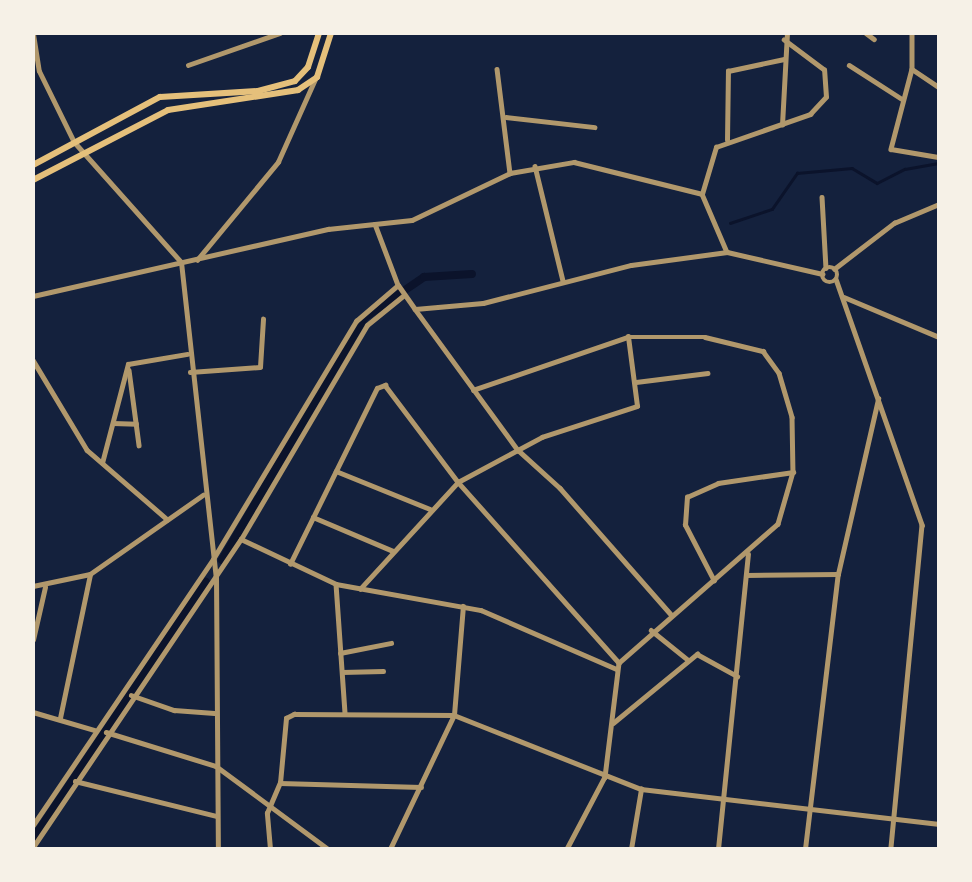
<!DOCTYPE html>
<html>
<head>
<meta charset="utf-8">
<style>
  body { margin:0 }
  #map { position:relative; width:972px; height:882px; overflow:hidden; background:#14213d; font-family:"Work Sans",sans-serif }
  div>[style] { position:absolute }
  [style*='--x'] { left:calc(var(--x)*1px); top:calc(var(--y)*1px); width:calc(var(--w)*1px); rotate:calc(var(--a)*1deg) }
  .stream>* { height:2.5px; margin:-1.25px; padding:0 1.25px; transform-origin:1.25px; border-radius:1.25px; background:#0b132b }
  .canal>* { height:8px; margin:-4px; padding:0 4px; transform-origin:4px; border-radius:4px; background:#0b132b }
  .minor>* { height:4.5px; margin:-2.25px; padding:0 2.25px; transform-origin:2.25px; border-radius:2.25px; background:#b1986c }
  .minor>.ring { margin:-2.25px; padding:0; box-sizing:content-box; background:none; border:4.5px solid #b1986c; border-radius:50% }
  .tertiary>* { height:5px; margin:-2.5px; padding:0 2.5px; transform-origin:2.5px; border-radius:2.5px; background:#b1986c }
  .secondary>* { height:6px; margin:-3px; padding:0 3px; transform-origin:3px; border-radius:3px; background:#e5c07b }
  span { translate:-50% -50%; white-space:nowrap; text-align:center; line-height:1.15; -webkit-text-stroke:7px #f6f1e7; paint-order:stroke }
  .frame { position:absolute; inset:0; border:35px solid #f6f1e7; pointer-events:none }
</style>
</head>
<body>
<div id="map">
  <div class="stream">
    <i style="--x:730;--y:223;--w:44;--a:-18.4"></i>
    <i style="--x:772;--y:209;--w:44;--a:-55.2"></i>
    <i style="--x:797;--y:173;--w:55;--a:-5.2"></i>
    <i style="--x:852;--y:168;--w:29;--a:31"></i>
    <i style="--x:877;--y:183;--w:31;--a:-27"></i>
    <i style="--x:905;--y:169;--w:35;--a:-10"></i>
  </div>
  <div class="canal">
    <i style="--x:222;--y:560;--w:281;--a:-59.6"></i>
    <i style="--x:364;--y:318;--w:73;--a:-34.3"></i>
    <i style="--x:424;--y:277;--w:48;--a:-3.6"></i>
    <i style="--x:33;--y:839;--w:310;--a:-56.1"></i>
  </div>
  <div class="minor">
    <i style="--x:866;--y:33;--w:10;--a:37"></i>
    <i style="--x:912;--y:33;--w:36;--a:90"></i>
    <i style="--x:912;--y:69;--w:32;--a:34"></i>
    <i style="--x:188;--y:65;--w:97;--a:-19.2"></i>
    <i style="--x:849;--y:65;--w:63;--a:32.7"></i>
    <i style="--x:497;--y:69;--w:105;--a:82.9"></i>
    <i style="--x:912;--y:69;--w:83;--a:104.7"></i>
    <i style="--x:891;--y:149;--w:49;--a:9.5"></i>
    <i style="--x:506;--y:117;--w:89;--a:6.5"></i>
    <i style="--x:782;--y:125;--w:92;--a:-86.9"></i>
    <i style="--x:727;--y:140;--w:69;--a:-89.2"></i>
    <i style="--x:728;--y:71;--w:57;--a:-12.1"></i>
    <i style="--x:535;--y:166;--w:118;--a:76.3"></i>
    <i style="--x:702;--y:194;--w:49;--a:-73.4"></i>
    <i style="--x:716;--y:147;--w:100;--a:-19.3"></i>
    <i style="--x:810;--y:114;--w:23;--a:-47"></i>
    <i style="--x:826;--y:97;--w:27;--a:-94"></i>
    <i style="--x:824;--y:70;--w:50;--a:-143.1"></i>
    <i style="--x:822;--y:197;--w:71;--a:86.8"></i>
    <i style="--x:375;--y:224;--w:65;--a:69.3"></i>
    <i style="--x:197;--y:260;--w:127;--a:-50.4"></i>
    <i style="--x:278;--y:162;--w:93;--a:-65.9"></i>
    <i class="ring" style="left:822px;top:267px;width:11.5px;height:11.5px"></i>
    <i style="--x:834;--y:269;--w:76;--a:-37.5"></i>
    <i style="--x:894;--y:223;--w:49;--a:-22.9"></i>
    <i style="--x:836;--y:279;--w:261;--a:70.7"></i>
    <i style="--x:922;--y:525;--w:325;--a:95.5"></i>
    <i style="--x:33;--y:296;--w:303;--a:-12.8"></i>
    <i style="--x:328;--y:229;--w:84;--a:-6.1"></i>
    <i style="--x:412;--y:220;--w:109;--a:-25.6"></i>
    <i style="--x:510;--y:173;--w:65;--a:-9.8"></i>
    <i style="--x:574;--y:162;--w:132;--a:14"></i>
    <i style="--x:702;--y:194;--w:63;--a:66.7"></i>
    <i style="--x:844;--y:297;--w:103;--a:22.8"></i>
    <i style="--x:415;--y:309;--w:175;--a:53.9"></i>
    <i style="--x:518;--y:450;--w:57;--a:42.1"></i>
    <i style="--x:560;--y:488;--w:167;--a:48.7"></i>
    <i style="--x:33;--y:360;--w:105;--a:59"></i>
    <i style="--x:87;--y:450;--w:106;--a:40.8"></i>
    <i style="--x:129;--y:370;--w:76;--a:82.4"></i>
    <i style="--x:190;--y:372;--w:70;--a:-4.1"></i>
    <i style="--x:260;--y:367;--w:48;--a:-86.4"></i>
    <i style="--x:636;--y:382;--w:72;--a:-7.2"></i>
    <i style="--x:473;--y:390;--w:164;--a:-18.9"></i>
    <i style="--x:628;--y:337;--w:77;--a:0"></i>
    <i style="--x:705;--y:337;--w:60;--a:13.6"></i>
    <i style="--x:763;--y:351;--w:27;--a:54"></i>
    <i style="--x:779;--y:373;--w:46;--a:73.5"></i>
    <i style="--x:792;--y:417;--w:55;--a:89"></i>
    <i style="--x:793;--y:472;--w:54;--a:106.1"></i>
    <i style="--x:778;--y:524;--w:211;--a:138.8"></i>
    <i style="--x:619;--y:663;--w:115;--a:97"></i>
    <i style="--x:605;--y:777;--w:81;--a:117.8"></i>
    <i style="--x:113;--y:423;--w:23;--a:2"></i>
    <i style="--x:102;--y:463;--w:102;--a:-75.3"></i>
    <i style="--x:128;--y:364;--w:60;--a:-9.6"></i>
    <i style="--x:336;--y:471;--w:101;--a:22"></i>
    <i style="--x:313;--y:517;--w:87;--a:23"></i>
    <i style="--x:241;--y:539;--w:105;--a:25.3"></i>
    <i style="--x:336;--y:584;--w:147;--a:10.2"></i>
    <i style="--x:481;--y:610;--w:148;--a:23.5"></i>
    <i style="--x:290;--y:564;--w:196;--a:-63.7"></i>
    <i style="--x:377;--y:388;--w:9;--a:-21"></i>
    <i style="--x:385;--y:385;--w:121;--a:53"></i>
    <i style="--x:458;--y:482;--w:242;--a:48.3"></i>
    <i style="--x:746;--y:575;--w:92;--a:-0.6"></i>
    <i style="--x:714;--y:581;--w:63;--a:-117.4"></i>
    <i style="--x:685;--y:525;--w:28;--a:-86"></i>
    <i style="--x:687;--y:497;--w:34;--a:-24"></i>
    <i style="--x:718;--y:483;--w:76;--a:-8.3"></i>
    <i style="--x:336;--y:584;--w:129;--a:86"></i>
    <i style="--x:33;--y:586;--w:58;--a:-11.9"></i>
    <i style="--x:90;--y:574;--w:138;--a:-35"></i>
    <i style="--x:360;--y:589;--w:145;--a:-47.5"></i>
    <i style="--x:458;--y:482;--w:95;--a:-28.2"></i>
    <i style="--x:542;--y:437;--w:100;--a:-18.1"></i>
    <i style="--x:637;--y:406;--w:70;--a:-97.4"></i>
    <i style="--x:651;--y:630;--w:46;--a:38.9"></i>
    <i style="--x:33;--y:640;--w:54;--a:-77.2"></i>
    <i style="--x:340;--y:653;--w:52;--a:-11.1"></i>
    <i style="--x:342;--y:672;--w:41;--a:-1.4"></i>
    <i style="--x:131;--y:695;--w:46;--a:19.2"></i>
    <i style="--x:174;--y:710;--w:40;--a:4.3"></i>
    <i style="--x:33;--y:712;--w:64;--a:16.4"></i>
    <i style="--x:60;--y:718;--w:146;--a:-78.2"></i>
    <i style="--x:613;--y:723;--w:109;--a:-39.4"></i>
    <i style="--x:697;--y:654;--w:46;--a:28.8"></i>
    <i style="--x:106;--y:732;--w:115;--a:17.2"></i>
    <i style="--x:216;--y:766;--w:139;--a:36.5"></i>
    <i style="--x:75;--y:781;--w:145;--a:13.9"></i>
    <i style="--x:280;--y:783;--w:141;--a:1.6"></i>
    <i style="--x:270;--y:849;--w:36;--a:-95"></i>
    <i style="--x:267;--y:813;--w:33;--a:-67"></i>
    <i style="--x:280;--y:783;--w:65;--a:-84.7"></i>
    <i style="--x:286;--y:718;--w:9;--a:-27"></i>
    <i style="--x:294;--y:714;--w:160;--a:0.4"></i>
    <i style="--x:454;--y:715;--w:201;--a:21.6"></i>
    <i style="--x:641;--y:789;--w:300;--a:6.7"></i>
    <i style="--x:390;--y:849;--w:148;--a:-64.5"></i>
    <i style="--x:454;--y:715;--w:109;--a:-85.3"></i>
    <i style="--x:631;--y:849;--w:61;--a:-80.5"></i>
    <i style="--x:718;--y:849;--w:296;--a:-84.2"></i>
    <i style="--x:805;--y:849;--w:277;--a:-83.2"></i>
    <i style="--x:838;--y:574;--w:180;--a:-77.1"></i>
  </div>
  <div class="tertiary">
    <i style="--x:33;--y:34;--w:37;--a:81"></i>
    <i style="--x:39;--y:71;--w:79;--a:63.8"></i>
    <i style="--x:74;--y:142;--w:161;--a:48.3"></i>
    <i style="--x:181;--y:262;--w:317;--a:83.7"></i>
    <i style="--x:216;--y:577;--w:272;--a:89.6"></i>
    <i style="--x:33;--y:825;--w:321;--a:-55.9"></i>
    <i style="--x:213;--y:559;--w:278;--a:-59"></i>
    <i style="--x:356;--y:321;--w:55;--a:-40.6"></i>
    <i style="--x:398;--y:285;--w:29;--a:55"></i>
    <i style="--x:415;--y:309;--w:68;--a:-5"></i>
    <i style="--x:483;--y:303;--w:153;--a:-14.4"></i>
    <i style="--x:631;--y:265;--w:97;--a:-7.7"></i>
    <i style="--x:727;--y:252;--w:98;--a:13"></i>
    <i style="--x:33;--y:847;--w:372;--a:-56"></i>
    <i style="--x:241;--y:539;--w:248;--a:-59.5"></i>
    <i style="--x:367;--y:325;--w:48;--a:-39"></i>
  </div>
  <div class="secondary">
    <i style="--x:33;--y:165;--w:144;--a:-28.2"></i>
    <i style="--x:160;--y:97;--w:98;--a:-3.5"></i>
    <i style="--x:258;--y:91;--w:38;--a:-15"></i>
    <i style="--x:295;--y:81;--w:19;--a:-47"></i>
    <i style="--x:308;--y:67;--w:36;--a:-72"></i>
    <i style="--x:33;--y:180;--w:152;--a:-27.4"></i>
    <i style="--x:168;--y:110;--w:132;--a:-8.7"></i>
    <i style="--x:298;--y:90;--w:23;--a:-34"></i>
    <i style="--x:317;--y:77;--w:46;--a:-72.3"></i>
  </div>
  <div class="frame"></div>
</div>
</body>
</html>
